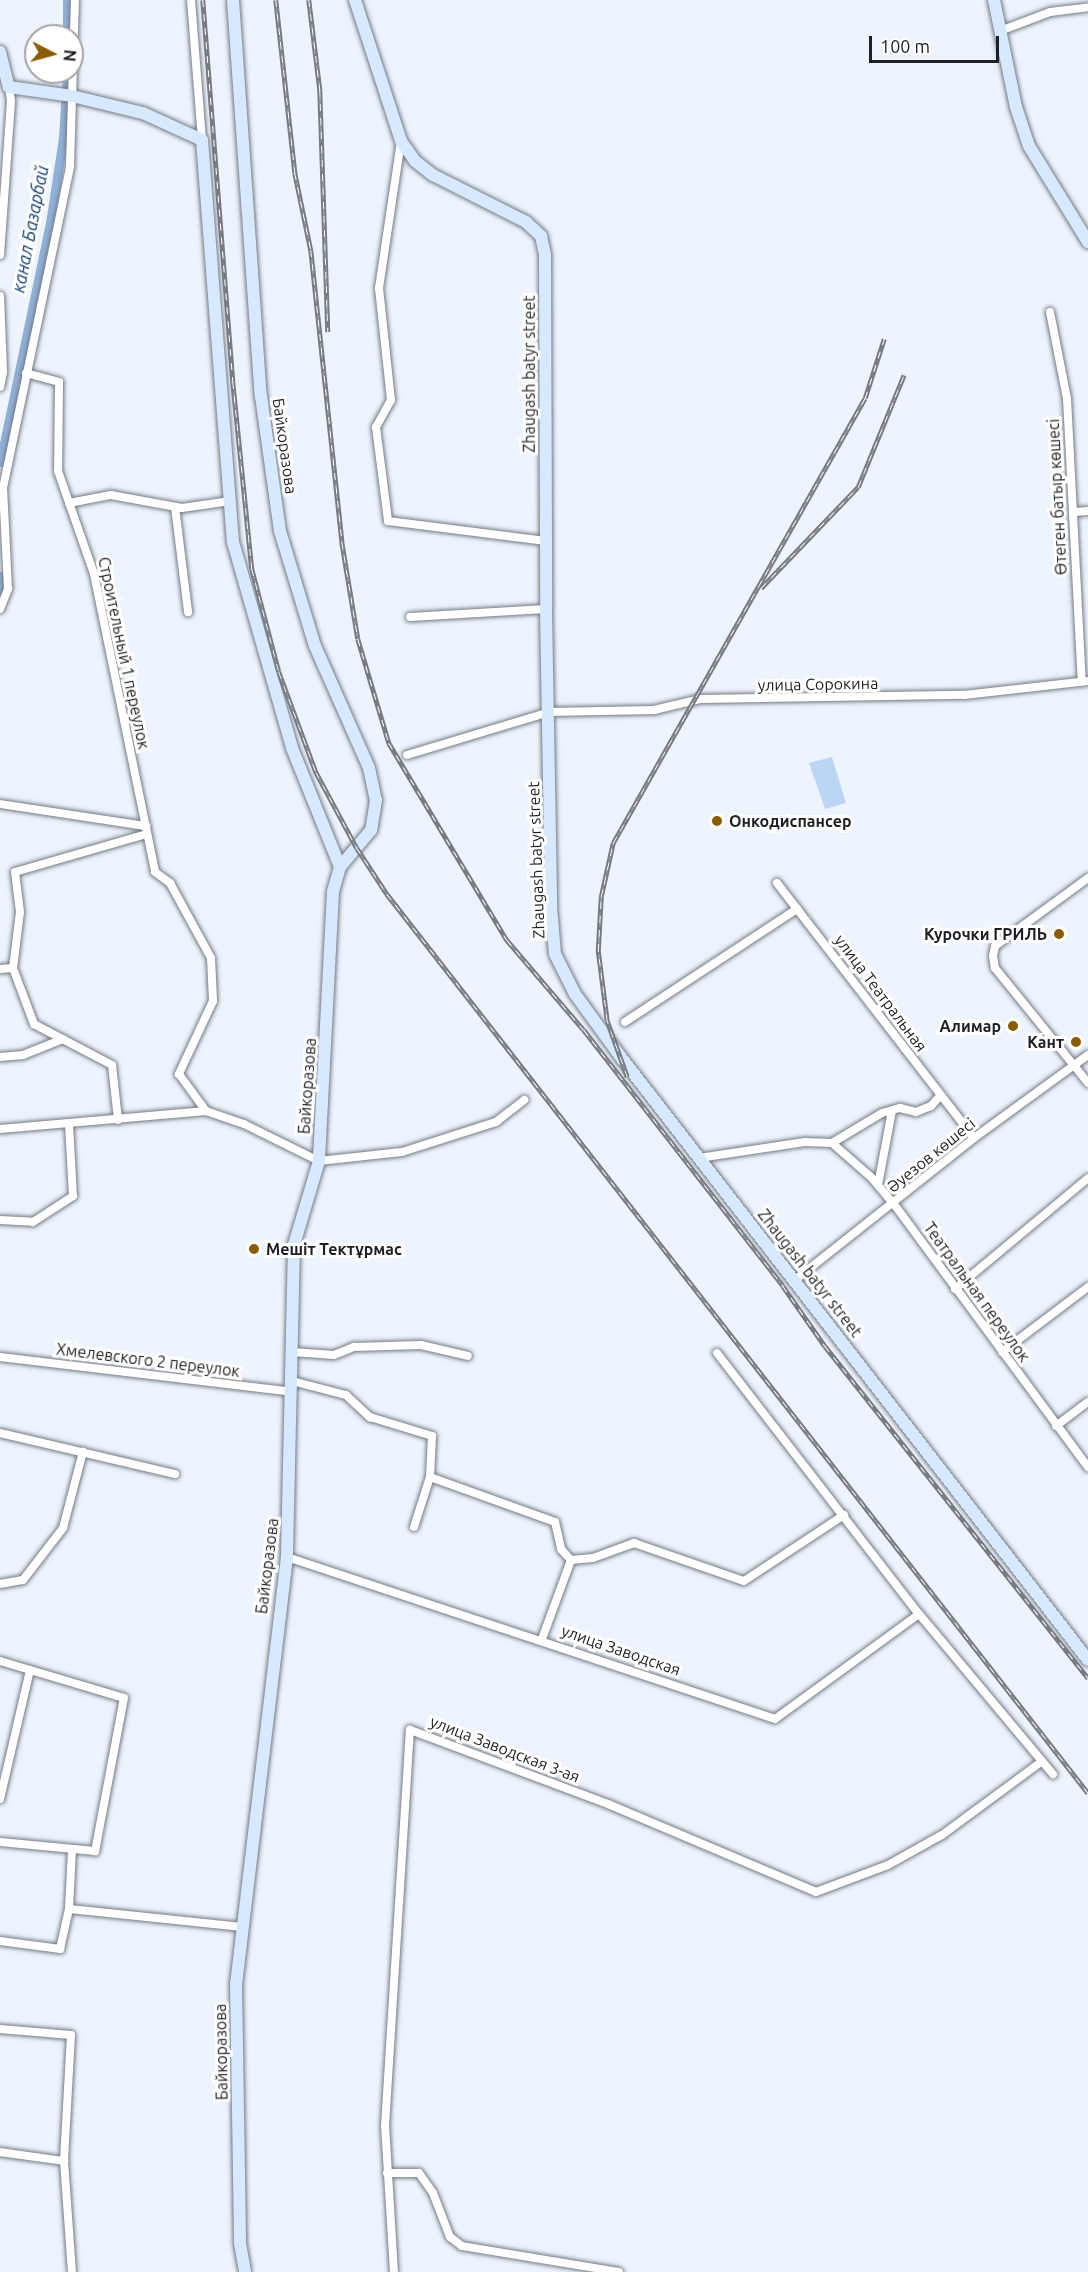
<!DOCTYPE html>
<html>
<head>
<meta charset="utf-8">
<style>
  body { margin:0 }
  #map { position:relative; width:1088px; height:2272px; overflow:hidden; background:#eef4fd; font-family:Ubuntu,sans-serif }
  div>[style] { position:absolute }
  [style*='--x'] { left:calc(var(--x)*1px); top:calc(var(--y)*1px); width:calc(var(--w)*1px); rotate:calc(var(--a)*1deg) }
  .green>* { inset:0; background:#bdd5f4 }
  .canal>* { height:9px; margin:-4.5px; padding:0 4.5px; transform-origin:4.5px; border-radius:4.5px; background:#91b1d9 }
  .roads { filter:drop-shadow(0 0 2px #737b84) drop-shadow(0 0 2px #737b84) }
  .street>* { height:8px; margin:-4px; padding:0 4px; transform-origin:4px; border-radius:4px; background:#fff }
  .secondary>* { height:12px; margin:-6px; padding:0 6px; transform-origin:6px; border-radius:6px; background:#d7e9ff }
  .rail>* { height:4.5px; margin-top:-2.25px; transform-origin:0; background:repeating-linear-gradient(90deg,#fff 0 7px,#777c82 0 14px); box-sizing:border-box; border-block:2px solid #777c82 }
  .dots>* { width:16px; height:16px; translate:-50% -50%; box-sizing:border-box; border:3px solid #fff; border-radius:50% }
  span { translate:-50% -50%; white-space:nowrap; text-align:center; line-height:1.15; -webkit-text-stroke:6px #fff; paint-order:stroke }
  .street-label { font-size:16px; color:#1c1f23 }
  .poi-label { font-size:16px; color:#1c1f23; font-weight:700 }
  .left { translate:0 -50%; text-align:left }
  .right { translate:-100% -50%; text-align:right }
  .water-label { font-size:18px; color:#143f71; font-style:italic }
  .north { position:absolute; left:24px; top:24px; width:60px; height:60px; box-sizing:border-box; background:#fff; border:2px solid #a4a5a7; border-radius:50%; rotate:96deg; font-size:16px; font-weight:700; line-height:24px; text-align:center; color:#1c1f23 }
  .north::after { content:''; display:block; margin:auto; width:21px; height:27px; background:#8b5c01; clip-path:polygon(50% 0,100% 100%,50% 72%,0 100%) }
  .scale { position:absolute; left:869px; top:36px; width:130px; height:27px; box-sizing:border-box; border:3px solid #1c1f23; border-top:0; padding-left:8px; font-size:18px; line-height:21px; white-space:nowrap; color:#1c1f23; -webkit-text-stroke:4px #fff; paint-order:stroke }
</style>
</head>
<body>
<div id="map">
  <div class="green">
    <i style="clip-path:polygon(832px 757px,846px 803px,825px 809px,809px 763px)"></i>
  </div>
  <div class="canal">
    <i style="--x:67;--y:36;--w:36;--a:-90"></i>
    <i style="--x:0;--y:462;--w:250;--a:-78.2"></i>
    <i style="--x:51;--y:217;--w:80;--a:-81.4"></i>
    <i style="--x:63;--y:138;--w:66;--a:-86.5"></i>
    <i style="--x:0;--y:576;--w:25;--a:90"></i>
  </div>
  <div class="roads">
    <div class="street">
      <i style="--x:191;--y:0;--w:140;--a:85.5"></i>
      <i style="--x:1000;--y:31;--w:53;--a:-20.8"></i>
      <i style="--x:1050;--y:12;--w:38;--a:-7"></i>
      <i style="--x:401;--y:141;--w:149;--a:98.5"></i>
      <i style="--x:379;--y:288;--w:113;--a:83.9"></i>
      <i style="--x:391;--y:400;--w:31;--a:119"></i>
      <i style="--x:376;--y:427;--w:95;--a:82.7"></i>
      <i style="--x:388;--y:521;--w:159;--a:7.2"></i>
      <i style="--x:0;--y:255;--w:154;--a:-85.9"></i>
      <i style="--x:11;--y:101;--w:14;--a:-98"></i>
      <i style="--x:0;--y:296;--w:76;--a:87.7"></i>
      <i style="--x:3;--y:372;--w:15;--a:101"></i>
      <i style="--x:1050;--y:312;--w:89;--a:78.9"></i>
      <i style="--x:1067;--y:399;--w:283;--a:87"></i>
      <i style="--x:26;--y:373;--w:34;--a:15"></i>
      <i style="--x:59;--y:382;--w:89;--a:90.6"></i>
      <i style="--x:58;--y:471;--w:109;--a:70.7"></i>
      <i style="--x:94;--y:574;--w:304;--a:78.4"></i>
      <i style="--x:155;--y:872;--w:19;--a:36"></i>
      <i style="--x:170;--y:883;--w:85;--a:61.3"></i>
      <i style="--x:211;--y:958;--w:43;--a:87.3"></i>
      <i style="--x:213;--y:1001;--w:81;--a:115"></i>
      <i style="--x:179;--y:1074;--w:46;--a:53.9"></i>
      <i style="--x:69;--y:503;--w:43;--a:-10.8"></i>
      <i style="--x:111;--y:495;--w:72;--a:10.4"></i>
      <i style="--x:182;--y:508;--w:49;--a:-8.3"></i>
      <i style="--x:175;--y:507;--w:106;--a:82.9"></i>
      <i style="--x:1073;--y:512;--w:15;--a:-4"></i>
      <i style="--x:0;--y:609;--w:22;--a:-68"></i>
      <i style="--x:8;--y:589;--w:101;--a:-92.8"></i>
      <i style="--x:3;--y:488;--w:329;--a:-78.2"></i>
      <i style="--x:70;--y:166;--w:166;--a:-88.3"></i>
      <i style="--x:410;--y:617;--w:136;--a:-3.4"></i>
      <i style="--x:407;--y:755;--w:148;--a:-16.8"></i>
      <i style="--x:549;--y:712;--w:105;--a:-1.1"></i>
      <i style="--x:654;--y:710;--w:47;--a:-13.4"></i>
      <i style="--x:700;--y:699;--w:264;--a:-0.9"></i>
      <i style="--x:964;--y:695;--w:125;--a:-6.4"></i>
      <i style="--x:0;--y:804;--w:148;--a:8.6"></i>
      <i style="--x:1088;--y:878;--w:115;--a:143.8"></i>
      <i style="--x:995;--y:946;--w:10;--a:101"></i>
      <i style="--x:993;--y:956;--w:12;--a:81"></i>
      <i style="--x:995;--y:968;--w:148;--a:51"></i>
      <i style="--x:777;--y:883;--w:322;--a:52.3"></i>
      <i style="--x:0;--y:969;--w:13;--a:-4"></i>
      <i style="--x:625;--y:1022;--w:206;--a:-33.3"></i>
      <i style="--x:0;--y:1057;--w:23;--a:-5"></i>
      <i style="--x:23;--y:1055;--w:43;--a:-21.8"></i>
      <i style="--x:118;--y:1120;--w:55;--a:-96.2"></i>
      <i style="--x:112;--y:1065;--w:88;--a:-152.3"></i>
      <i style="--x:34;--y:1024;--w:60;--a:-110.6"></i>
      <i style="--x:13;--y:968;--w:56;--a:-82.9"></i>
      <i style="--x:20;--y:912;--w:40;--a:-97.1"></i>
      <i style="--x:15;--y:872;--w:137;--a:-16.1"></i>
      <i style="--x:0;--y:1129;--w:207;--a:-5"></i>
      <i style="--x:206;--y:1111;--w:40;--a:18.9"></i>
      <i style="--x:244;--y:1124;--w:84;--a:26.3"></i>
      <i style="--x:319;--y:1161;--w:83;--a:-6.2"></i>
      <i style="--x:402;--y:1152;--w:99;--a:-17.7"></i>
      <i style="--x:496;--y:1122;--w:36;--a:-38"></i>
      <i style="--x:832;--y:1143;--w:52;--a:41.1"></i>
      <i style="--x:871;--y:1177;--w:35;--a:50"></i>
      <i style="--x:894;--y:1204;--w:327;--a:53.6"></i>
      <i style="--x:699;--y:1158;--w:107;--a:-8.6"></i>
      <i style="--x:805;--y:1142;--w:27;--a:2"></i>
      <i style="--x:832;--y:1143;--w:58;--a:-31"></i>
      <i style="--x:882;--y:1113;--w:19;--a:-16"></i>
      <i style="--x:900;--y:1108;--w:16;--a:14"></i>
      <i style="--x:916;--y:1112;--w:16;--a:-22"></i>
      <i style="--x:931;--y:1106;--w:13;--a:-48"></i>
      <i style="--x:878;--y:1185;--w:75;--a:-79.3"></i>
      <i style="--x:0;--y:1220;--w:33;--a:3"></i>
      <i style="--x:33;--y:1222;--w:48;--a:-33"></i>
      <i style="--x:73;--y:1196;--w:71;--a:-93.2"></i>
      <i style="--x:795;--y:1280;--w:228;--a:-38.4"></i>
      <i style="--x:974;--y:1138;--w:141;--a:-36.1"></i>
      <i style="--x:955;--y:1289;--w:173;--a:-39.8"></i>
      <i style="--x:292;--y:1352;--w:42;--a:4.1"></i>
      <i style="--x:334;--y:1355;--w:22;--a:-22"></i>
      <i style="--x:354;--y:1347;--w:67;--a:-1.7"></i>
      <i style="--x:421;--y:1345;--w:48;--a:13.2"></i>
      <i style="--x:1002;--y:1352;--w:108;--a:-37.1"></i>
      <i style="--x:717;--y:1353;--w:330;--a:52.3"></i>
      <i style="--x:919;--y:1614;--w:209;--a:50.1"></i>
      <i style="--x:0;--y:1357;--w:294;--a:6.8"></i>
      <i style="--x:292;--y:1381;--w:56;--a:14.5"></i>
      <i style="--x:346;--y:1395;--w:33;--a:43"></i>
      <i style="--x:370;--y:1417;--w:65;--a:17"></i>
      <i style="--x:432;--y:1436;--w:41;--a:92.8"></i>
      <i style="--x:430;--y:1477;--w:133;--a:19.8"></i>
      <i style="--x:555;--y:1522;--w:28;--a:77"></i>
      <i style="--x:561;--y:1549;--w:15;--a:48"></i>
      <i style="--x:571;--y:1560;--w:22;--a:-5"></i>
      <i style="--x:593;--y:1558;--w:44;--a:-20.1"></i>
      <i style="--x:634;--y:1543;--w:116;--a:19.1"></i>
      <i style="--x:744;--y:1581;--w:120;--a:-33.4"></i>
      <i style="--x:1056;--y:1426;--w:40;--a:-37"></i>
      <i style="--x:0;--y:1433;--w:180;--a:13.2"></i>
      <i style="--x:414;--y:1527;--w:52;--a:-72.3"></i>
      <i style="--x:287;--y:1557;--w:514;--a:18.36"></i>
      <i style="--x:775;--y:1719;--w:178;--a:-36.1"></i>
      <i style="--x:0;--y:1584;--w:23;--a:-10"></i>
      <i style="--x:23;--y:1580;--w:66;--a:-52.4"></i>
      <i style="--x:63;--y:1528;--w:79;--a:-75.3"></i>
      <i style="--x:542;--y:1639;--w:84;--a:-69.8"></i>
      <i style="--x:0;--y:1661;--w:129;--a:16.6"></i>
      <i style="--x:124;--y:1698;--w:156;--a:100.7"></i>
      <i style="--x:95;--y:1851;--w:95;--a:-174.6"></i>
      <i style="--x:0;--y:1799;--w:132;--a:-76.9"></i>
      <i style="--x:69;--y:1909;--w:60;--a:-87.1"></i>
      <i style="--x:0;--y:1941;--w:61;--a:7.6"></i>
      <i style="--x:60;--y:1949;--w:41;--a:-77.3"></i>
      <i style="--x:69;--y:1909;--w:175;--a:5.9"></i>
      <i style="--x:0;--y:2029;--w:71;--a:4.8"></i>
      <i style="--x:71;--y:2035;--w:126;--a:93.2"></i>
      <i style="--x:64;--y:2161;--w:111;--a:85.9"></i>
      <i style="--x:0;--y:2152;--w:65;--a:8"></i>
      <i style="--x:387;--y:2173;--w:32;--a:0"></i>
      <i style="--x:419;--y:2173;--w:24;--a:55"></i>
      <i style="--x:433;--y:2193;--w:47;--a:68.9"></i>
      <i style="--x:450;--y:2237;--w:15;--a:37"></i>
      <i style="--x:462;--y:2246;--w:159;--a:9.4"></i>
      <i style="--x:394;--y:2272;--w:146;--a:-93.5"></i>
      <i style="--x:385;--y:2126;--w:397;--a:-86.4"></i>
      <i style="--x:410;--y:1730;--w:211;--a:20.5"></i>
      <i style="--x:608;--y:1804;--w:226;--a:22.9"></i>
      <i style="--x:816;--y:1892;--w:77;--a:-20.6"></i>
      <i style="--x:888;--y:1865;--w:62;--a:-29.1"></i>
      <i style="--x:942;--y:1835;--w:123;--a:-36.4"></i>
    </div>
    <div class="secondary">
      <i style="--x:233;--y:0;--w:397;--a:86"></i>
      <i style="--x:261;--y:396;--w:136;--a:82"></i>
      <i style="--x:280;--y:531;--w:120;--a:73.1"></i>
      <i style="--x:315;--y:646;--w:133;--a:66.1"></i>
      <i style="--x:369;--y:768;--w:33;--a:78"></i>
      <i style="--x:376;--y:800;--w:30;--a:99"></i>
      <i style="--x:371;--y:830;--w:48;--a:130"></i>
      <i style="--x:340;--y:867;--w:26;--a:106"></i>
      <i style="--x:333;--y:892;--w:269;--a:93"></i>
      <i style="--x:319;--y:1161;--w:88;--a:106.6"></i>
      <i style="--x:294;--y:1245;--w:312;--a:91.3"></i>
      <i style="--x:287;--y:1557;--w:429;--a:96.8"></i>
      <i style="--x:236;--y:1983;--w:260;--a:89.1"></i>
      <i style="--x:240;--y:2243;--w:29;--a:80"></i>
      <i style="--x:355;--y:0;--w:148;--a:71.9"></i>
      <i style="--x:401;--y:141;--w:24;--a:55"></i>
      <i style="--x:415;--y:161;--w:23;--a:38"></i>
      <i style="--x:433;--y:175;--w:104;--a:26.8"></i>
      <i style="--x:526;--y:222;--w:21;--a:43"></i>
      <i style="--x:541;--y:236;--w:19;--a:78"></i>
      <i style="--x:545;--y:255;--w:354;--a:89.8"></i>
      <i style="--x:546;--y:609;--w:298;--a:89"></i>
      <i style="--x:551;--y:907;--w:47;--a:85.1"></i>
      <i style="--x:555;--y:954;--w:45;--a:63.4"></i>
      <i style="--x:575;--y:994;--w:77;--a:54"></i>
      <i style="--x:620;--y:1056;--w:764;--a:52.23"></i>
      <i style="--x:994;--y:0;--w:109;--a:78.4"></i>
      <i style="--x:1016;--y:107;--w:41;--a:71.6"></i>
      <i style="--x:1029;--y:146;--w:113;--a:58.4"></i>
      <i style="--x:0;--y:52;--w:36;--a:76"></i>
      <i style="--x:9;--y:87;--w:64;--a:8.1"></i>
      <i style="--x:72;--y:96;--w:73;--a:13.5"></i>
      <i style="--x:143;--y:113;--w:65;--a:24.6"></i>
      <i style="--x:202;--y:140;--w:403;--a:85.6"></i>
      <i style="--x:233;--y:542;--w:214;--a:74"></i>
      <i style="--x:292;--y:748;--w:128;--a:68"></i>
    </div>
  </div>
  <div class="rail">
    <i style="--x:203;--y:0;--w:383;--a:85.5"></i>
    <i style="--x:233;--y:382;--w:188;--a:84.2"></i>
    <i style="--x:252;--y:569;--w:106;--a:75.3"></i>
    <i style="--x:279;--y:672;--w:107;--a:69.7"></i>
    <i style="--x:316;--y:772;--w:86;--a:61.7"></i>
    <i style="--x:357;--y:848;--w:55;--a:56.9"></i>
    <i style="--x:387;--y:894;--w:1140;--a:52.05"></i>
    <i style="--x:276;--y:0;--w:174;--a:83.7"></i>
    <i style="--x:295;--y:173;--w:79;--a:78.3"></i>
    <i style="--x:311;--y:250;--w:294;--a:83.9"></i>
    <i style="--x:342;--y:542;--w:98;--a:80.6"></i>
    <i style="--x:358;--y:639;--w:109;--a:73.4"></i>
    <i style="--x:389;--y:743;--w:230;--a:59.1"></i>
    <i style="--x:507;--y:940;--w:118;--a:49.5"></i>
    <i style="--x:584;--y:1030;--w:324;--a:52.1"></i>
    <i style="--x:783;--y:1286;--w:73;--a:55"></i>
    <i style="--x:825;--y:1346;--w:424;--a:51.6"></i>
    <i style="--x:309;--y:0;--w:91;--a:83"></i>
    <i style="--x:320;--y:90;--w:242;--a:88.1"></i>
    <i style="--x:761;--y:588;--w:140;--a:-46.2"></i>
    <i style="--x:858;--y:487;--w:121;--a:-67.7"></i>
    <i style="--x:627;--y:1077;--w:59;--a:-109.7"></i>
    <i style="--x:607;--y:1021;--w:71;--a:-97.3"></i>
    <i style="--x:598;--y:951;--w:54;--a:-86.8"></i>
    <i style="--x:601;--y:897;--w:55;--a:-77.5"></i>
    <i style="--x:613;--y:843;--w:511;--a:-60.48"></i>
    <i style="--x:865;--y:398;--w:62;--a:-72.1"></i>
  </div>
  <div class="dots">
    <i style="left:717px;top:821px;background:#8b5c01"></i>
    <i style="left:1059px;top:934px;background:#8b5c01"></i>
    <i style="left:1013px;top:1026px;background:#8b5c01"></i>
    <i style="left:1076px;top:1042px;background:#8b5c01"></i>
    <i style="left:254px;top:1249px;background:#8b5c01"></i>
  </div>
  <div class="street-label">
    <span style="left:529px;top:374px;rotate:-90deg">Zhaugash batyr street</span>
    <span style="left:285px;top:446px;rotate:82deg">Байкоразова</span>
    <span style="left:1057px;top:497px;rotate:-93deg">Өтеген батыр көшесі</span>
    <span style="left:124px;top:653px;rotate:78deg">Строительный 1 переулок</span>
    <span style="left:818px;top:684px;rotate:-1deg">улица Сорокина</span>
    <span style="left:536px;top:860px;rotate:-92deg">Zhaugash batyr street</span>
    <span style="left:881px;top:993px;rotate:53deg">улица Театральная</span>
    <span style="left:307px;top:1086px;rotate:-86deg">Байкоразова</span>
    <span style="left:931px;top:1155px;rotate:-39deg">Әуезов көшесі</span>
    <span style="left:810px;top:1273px;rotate:52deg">Zhaugash batyr street</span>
    <span style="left:977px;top:1292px;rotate:54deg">Театральная переулок</span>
    <span style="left:148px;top:1360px;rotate:7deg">Хмелевского 2 переулок</span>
    <span style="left:267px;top:1566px;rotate:-83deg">Байкоразова</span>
    <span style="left:621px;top:1650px;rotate:19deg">улица Заводская</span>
    <span style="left:505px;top:1749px;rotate:21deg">улица Заводская 3-ая</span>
    <span style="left:221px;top:2052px;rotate:-91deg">Байкоразова</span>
  </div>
  <div class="poi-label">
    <span class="left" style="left:729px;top:821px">Онкодиспансер</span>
    <span class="right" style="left:1047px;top:934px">Курочки ГРИЛЬ</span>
    <span class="right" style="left:1001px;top:1026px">Алимар</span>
    <span class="right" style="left:1064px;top:1042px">Кант</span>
    <span class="left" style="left:266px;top:1249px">Мешіт Тектұрмас</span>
  </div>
  <div class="water-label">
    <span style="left:30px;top:229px;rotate:-79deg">канал Базарбай</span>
  </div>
  <div class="north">N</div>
  <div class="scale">100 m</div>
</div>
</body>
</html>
